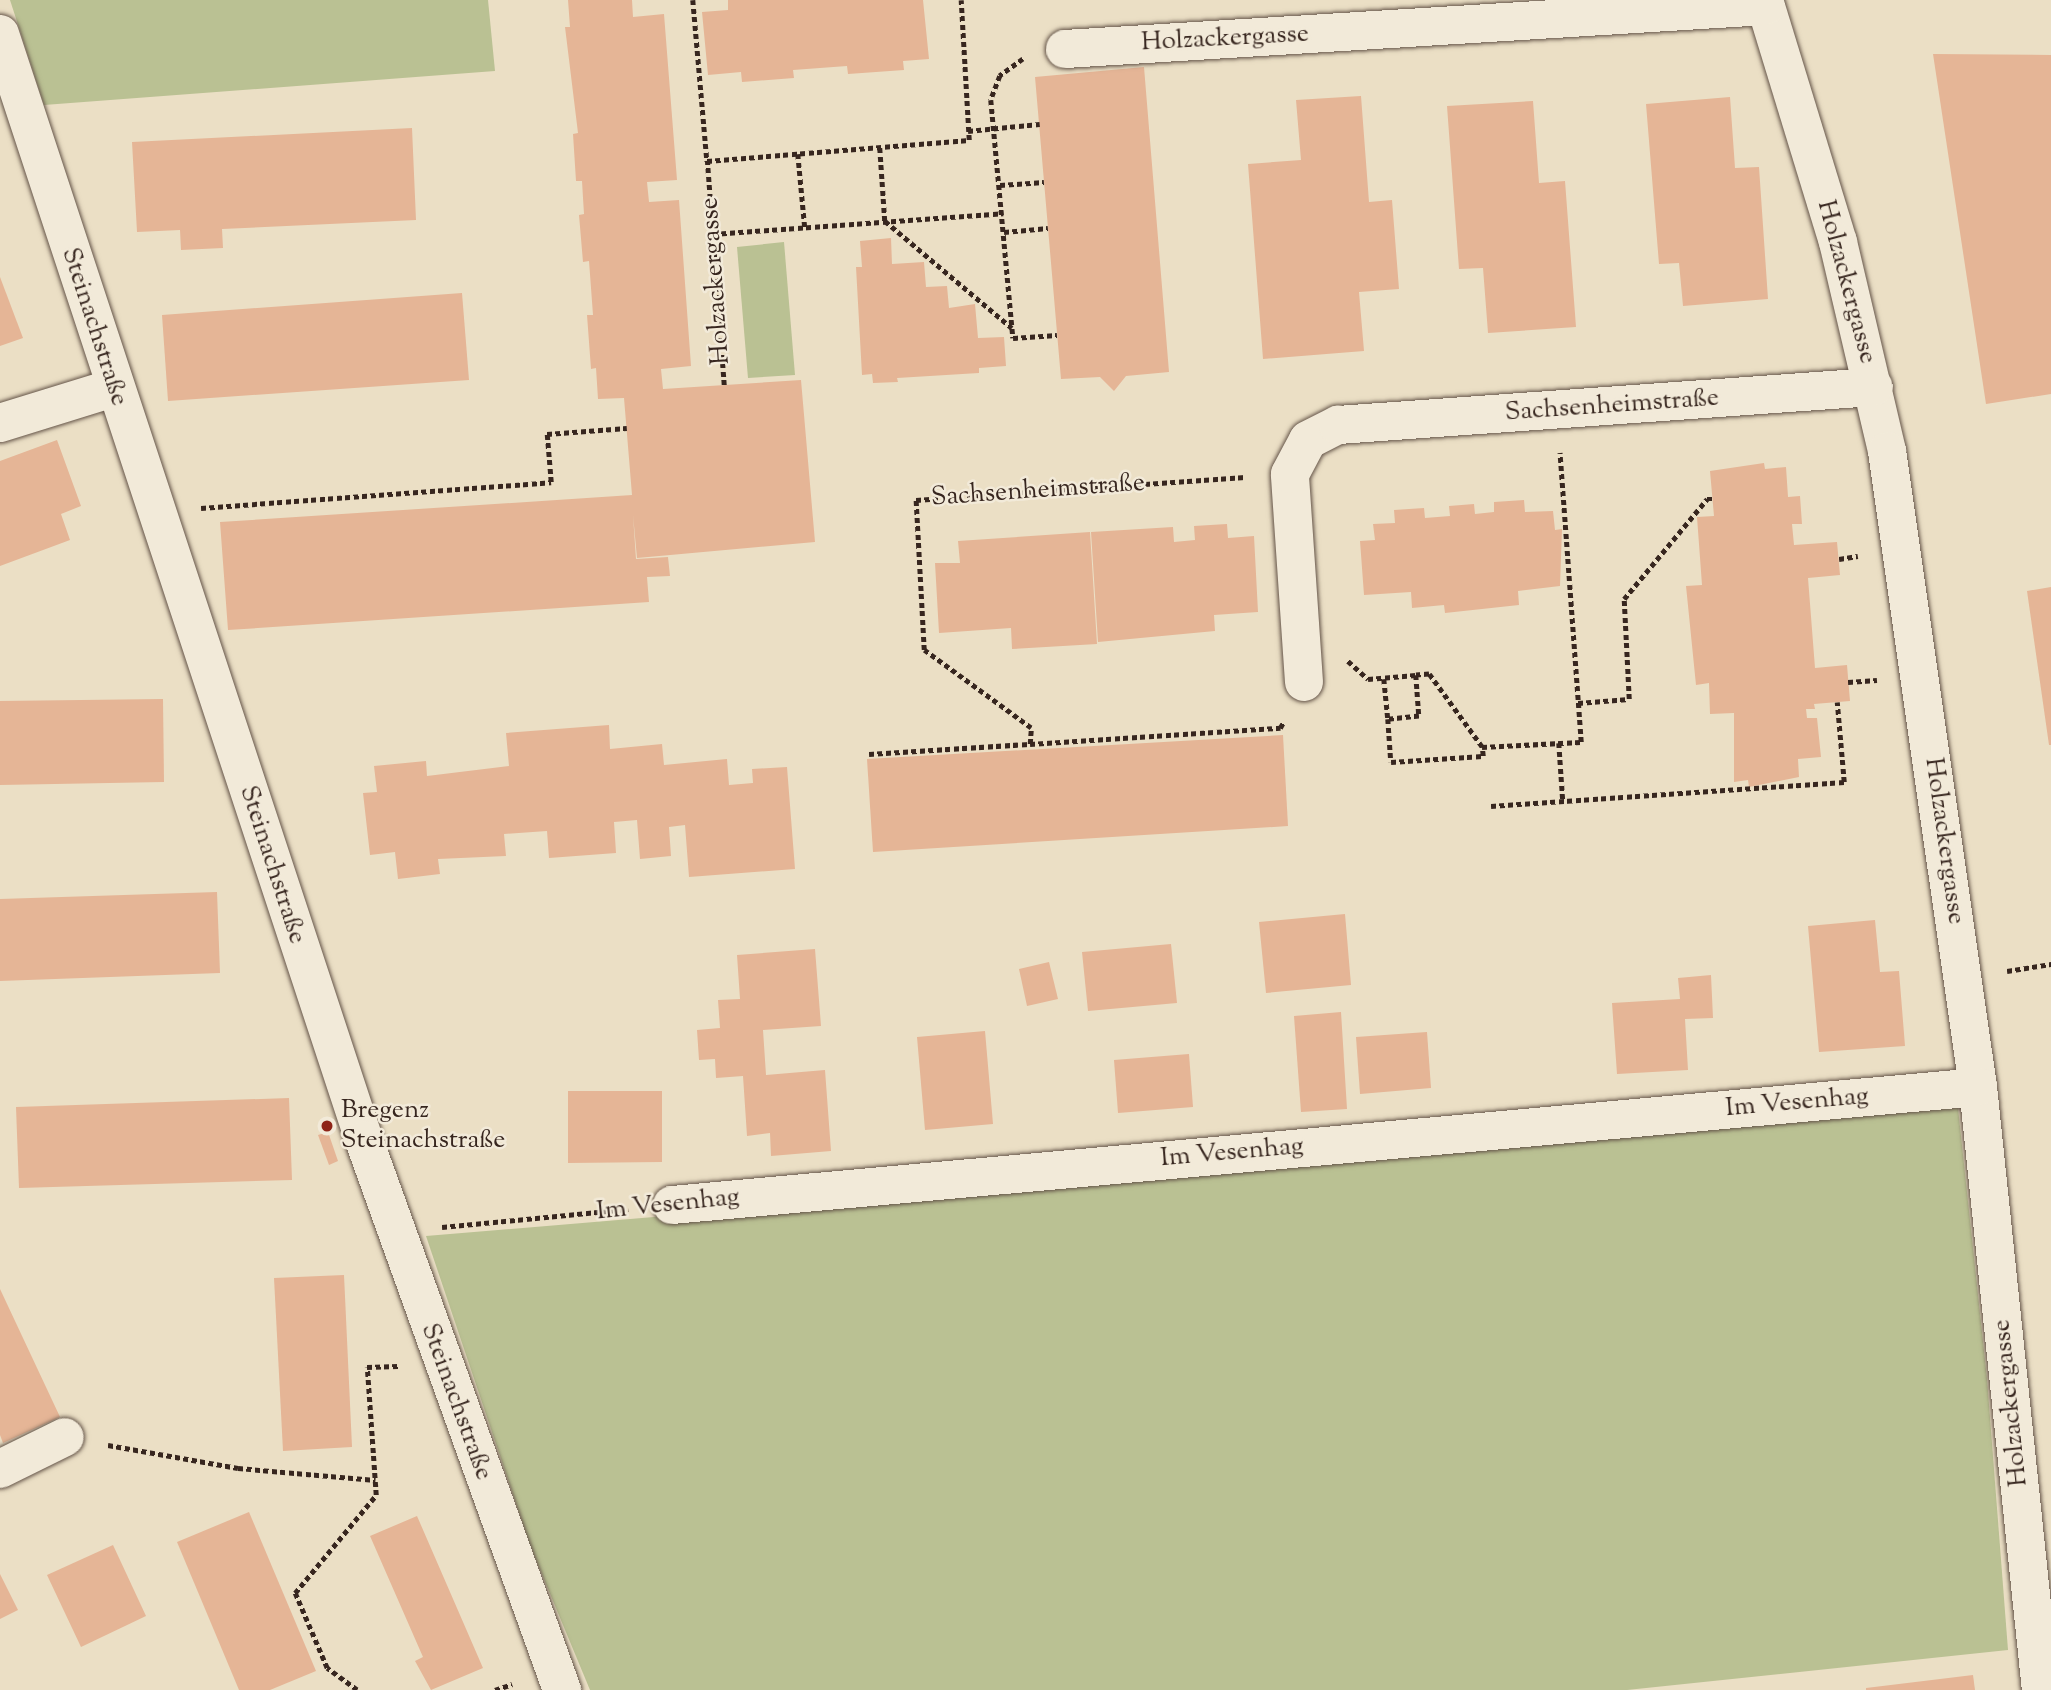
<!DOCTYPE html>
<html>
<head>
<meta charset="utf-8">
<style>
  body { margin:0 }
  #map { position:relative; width:2051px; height:1690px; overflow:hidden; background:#ebdfc5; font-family:"Sorts Mill Goudy",serif }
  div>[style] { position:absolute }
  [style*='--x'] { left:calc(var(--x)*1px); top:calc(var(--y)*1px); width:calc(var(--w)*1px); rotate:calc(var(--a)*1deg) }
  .green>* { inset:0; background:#bac193 }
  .building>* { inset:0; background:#e5b596 }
  .path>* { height:4.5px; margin-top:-2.25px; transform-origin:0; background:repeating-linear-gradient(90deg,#37261f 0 5px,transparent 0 8.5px) }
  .roads { filter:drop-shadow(0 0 2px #645448) drop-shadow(0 0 2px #645448) }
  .minor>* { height:38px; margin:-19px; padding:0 19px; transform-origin:19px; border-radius:19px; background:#f2ead9 }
  .dots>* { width:19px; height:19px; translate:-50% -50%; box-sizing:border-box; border:4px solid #f2ead9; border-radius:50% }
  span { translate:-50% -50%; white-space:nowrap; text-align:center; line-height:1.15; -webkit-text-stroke:5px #f2ead9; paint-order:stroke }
  .street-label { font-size:26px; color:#37261f }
  .poi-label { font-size:26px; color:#37261f }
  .left { translate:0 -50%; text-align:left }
</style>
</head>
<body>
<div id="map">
  <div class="green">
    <i style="clip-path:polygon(10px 0,488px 0,495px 71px,44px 105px)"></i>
    <i style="clip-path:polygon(784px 242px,795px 375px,748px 378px,737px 247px)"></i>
    <i style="clip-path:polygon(1958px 1108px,1987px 1379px,2008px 1650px,1627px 1690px,590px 1690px,531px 1548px,426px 1236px)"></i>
  </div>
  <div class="building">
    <i style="clip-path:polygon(568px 0,632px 0,633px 17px,664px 14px,677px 180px,647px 182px,649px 202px,679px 200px,691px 366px,661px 369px,663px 389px,801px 380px,815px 542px,637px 558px,633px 515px,636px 559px,668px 557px,670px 576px,647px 577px,649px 602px,228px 630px,220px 522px,632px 495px,624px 398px,598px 399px,596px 368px,591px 369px,587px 315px,593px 315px,589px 261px,583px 262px,579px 215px,584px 214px,583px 198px,582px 181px,576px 181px,573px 134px,578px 133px,565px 27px,570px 27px)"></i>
    <i style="clip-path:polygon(728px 0,923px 0,929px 59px,903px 61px,904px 70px,848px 74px,847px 66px,793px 70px,794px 78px,742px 82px,741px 72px,708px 75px,702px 12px,728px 10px)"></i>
    <i style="clip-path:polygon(1933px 54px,2051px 55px,2051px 394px,1986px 404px)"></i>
    <i style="clip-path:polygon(1144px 67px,1169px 372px,1126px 376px,1114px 391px,1100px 377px,1061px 379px,1035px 77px)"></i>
    <i style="clip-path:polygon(1361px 96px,1369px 202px,1392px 200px,1399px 289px,1359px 292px,1364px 351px,1263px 359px,1248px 164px,1301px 160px,1296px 100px)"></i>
    <i style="clip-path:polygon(1730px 97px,1735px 168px,1759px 167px,1768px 299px,1683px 306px,1679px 263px,1659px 264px,1646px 104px)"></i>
    <i style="clip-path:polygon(1533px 101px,1539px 183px,1565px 181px,1576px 327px,1488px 333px,1483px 268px,1459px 269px,1447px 106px)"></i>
    <i style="clip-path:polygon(412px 128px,416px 220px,222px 229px,223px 248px,181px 250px,180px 230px,137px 232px,132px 142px)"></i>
    <i style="clip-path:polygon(891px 238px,892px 264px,924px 262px,926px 287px,947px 286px,949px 308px,975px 304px,978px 338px,1004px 337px,1006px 366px,979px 368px,979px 373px,897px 378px,898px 382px,873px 383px,872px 374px,862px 375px,856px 267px,862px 267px,860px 241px)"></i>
    <i style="clip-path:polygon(0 277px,23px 338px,0 346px)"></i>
    <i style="clip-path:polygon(462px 293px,469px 380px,168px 401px,162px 315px)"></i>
    <i style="clip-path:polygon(57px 440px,81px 506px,61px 514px,70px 540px,0 566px,0 461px)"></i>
    <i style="clip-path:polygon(1764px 463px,1765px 469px,1786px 467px,1788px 497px,1800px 496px,1802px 524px,1792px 524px,1794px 545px,1837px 542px,1840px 575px,1808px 578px,1815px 668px,1847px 665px,1850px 701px,1814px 704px,1815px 709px,1806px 709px,1807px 718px,1817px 718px,1821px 757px,1798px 759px,1799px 777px,1749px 787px,1748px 780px,1734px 782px,1734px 713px,1710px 714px,1709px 683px,1696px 685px,1686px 586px,1702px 585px,1697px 517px,1714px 516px,1710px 471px)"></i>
    <i style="clip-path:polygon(1524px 500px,1525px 512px,1553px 511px,1555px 530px,1562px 529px,1560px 586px,1518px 591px,1519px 605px,1445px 613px,1444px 605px,1412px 608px,1411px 592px,1364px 595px,1360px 541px,1375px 540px,1373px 524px,1395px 523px,1394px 510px,1424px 508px,1425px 518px,1450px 516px,1449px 506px,1474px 504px,1475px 514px,1494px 512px,1494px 502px)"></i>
    <i style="clip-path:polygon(1227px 524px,1228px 538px,1254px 536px,1258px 612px,1214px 615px,1215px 631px,1098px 642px,1091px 532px,1173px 527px,1174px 542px,1195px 540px,1194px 526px)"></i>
    <i style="clip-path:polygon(1090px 532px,1097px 644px,1012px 649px,1011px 628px,939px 633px,935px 563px,960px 563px,958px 541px)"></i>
    <i style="clip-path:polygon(2051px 587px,2051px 745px,2049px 745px,2027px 591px)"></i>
    <i style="clip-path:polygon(163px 699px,164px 782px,0 785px,0 701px)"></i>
    <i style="clip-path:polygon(609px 725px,610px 749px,662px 744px,664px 765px,727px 759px,729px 785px,753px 783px,752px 769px,787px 767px,795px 869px,689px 877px,685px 825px,669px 827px,671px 856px,640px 859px,637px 820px,614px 822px,616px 853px,549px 858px,547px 831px,504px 834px,506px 856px,438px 859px,440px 874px,398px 879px,395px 852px,370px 855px,363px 793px,377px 792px,374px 766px,426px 761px,427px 776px,509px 766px,506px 733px)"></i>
    <i style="clip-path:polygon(1283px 735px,1288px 826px,873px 852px,867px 759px)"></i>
    <i style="clip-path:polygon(217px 892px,220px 973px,0 981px,0 899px)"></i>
    <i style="clip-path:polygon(1345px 914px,1351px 985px,1266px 993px,1259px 922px)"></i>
    <i style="clip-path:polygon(1875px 920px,1880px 972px,1899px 971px,1905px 1046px,1819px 1052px,1808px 926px)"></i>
    <i style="clip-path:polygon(1171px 944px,1177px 1003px,1088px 1011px,1082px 952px)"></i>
    <i style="clip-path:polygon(815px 949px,821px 1026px,763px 1030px,766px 1075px,825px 1070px,831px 1151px,771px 1156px,770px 1133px,747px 1136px,743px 1076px,716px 1078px,715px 1059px,699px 1060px,697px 1030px,720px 1028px,718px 1000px,740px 999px,737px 955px)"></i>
    <i style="clip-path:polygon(1049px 962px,1058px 999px,1027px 1006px,1019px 969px)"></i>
    <i style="clip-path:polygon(1711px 975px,1713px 1018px,1685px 1019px,1688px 1070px,1617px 1074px,1612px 1003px,1680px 999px,1678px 978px)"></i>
    <i style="clip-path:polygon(1341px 1012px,1347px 1109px,1301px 1112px,1294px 1016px)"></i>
    <i style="clip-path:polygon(985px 1031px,993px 1124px,925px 1130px,917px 1037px)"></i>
    <i style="clip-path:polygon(1427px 1032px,1431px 1088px,1360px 1094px,1356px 1037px)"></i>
    <i style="clip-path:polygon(1189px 1054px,1193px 1107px,1118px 1113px,1114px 1060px)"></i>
    <i style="clip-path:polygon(568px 1091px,662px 1091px,662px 1162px,568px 1163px)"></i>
    <i style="clip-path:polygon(289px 1098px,292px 1180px,19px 1188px,16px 1107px)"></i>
    <i style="clip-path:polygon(328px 1132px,338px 1161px,329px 1165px,318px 1135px)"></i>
    <i style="clip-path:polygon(344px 1275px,352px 1447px,283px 1451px,274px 1278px)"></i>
    <i style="clip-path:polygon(0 1289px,60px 1417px,3px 1443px,0 1435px)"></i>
    <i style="clip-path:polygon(249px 1512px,316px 1671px,270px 1690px,239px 1690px,177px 1542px)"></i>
    <i style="clip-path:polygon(417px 1516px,483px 1668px,431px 1690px,415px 1661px,423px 1657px,370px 1536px)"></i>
    <i style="clip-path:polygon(113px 1545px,146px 1616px,81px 1647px,47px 1575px)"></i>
    <i style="clip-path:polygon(0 1574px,18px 1610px,0 1619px)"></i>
    <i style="clip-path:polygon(1973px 1675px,1975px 1690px,1866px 1690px,1866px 1688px)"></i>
  </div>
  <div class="path">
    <i style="--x:693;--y:0;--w:162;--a:85"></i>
    <i style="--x:1023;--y:59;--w:29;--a:144"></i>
    <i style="--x:1000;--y:76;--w:26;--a:111"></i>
    <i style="--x:991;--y:100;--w:239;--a:84.7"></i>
    <i style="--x:1013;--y:338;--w:44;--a:-3.9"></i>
    <i style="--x:968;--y:131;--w:72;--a:-5.6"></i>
    <i style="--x:880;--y:148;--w:73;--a:86.1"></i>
    <i style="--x:885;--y:221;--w:166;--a:40.1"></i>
    <i style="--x:798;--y:154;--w:74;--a:84.6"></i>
    <i style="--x:1000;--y:185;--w:44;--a:-3.9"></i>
    <i style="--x:1004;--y:232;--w:44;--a:-5.2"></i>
    <i style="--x:713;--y:234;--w:291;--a:-4.1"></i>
    <i style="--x:724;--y:385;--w:225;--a:-94.3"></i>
    <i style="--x:707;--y:161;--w:263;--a:-4.6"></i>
    <i style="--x:969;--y:140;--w:140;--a:-93.3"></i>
    <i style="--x:201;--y:508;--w:351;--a:-4.2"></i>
    <i style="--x:551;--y:482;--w:48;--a:-94.8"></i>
    <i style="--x:547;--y:434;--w:80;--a:-4.3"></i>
    <i style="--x:1839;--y:559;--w:19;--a:-9"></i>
    <i style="--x:1348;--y:661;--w:27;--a:42"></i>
    <i style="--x:1368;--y:679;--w:48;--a:-4.8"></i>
    <i style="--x:1416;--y:675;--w:41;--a:85.8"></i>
    <i style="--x:1419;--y:716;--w:31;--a:174"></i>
    <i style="--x:1388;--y:719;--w:43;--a:86"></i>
    <i style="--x:1391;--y:762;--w:92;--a:-3.7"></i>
    <i style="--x:1483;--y:756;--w:9;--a:-96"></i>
    <i style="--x:1482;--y:747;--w:90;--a:-126"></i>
    <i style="--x:1429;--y:674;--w:13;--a:176"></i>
    <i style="--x:1384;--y:679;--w:40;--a:84.3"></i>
    <i style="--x:1848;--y:682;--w:29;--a:-4"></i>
    <i style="--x:1578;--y:703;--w:51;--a:-4.5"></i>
    <i style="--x:1629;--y:699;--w:100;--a:-92.9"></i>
    <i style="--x:1624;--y:599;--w:130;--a:-50.3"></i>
    <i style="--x:1707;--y:499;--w:5;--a:0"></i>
    <i style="--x:1559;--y:743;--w:58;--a:86.1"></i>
    <i style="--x:1030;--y:744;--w:251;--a:-3.7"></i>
    <i style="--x:1280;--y:728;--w:8;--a:-60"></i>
    <i style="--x:1482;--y:747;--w:99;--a:-2.9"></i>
    <i style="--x:1581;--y:742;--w:290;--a:-94.2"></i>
    <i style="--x:869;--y:754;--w:161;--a:-3.6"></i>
    <i style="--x:1030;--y:744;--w:16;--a:-86"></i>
    <i style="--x:1031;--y:728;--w:132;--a:-143.9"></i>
    <i style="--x:924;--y:650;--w:150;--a:-93.1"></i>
    <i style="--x:916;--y:500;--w:330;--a:-4"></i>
    <i style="--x:1491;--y:806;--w:354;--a:-3.9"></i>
    <i style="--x:1844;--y:782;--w:80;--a:-95"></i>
    <i style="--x:2007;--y:971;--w:45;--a:-9"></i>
    <i style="--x:442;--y:1227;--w:187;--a:-5.5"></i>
    <i style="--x:108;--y:1445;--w:132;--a:10"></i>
    <i style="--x:238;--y:1468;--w:138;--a:5"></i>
    <i style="--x:357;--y:1690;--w:37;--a:-144"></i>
    <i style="--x:327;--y:1668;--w:82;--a:-113.1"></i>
    <i style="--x:295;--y:1593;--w:127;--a:-50.4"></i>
    <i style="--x:376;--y:1495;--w:128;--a:-94"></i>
    <i style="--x:367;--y:1367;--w:31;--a:-2"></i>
    <i style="--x:495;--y:1690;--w:18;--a:-19"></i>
  </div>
  <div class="roads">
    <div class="minor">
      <i style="--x:1764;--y:0;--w:253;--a:73"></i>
      <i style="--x:1838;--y:242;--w:215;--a:76.8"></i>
      <i style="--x:1887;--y:451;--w:642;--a:81.86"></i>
      <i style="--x:1978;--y:1087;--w:606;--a:84.04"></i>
      <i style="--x:0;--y:34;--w:1164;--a:71.78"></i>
      <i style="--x:364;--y:1140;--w:585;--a:70.2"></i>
      <i style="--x:1065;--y:49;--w:702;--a:-3.51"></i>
      <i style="--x:0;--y:423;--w:118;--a:-17.2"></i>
      <i style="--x:1304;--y:682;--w:208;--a:-93.9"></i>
      <i style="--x:1290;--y:474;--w:38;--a:-62"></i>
      <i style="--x:1308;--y:440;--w:34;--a:-27"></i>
      <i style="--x:1338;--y:425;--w:537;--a:-4.06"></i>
      <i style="--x:672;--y:1205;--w:1311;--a:-5.16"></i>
      <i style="--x:0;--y:1469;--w:72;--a:-26.2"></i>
    </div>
  </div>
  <div class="dots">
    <i style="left:327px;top:1126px;background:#8f2418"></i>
  </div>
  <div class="street-label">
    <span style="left:1225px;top:39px;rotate:-3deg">Holzackergasse</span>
    <span style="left:716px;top:281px;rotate:-94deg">Holzackergasse</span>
    <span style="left:1846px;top:282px;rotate:75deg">Holzackergasse</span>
    <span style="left:94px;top:327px;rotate:72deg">Steinachstraße</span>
    <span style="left:1612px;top:406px;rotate:-4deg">Sachsenheimstraße</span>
    <span style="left:1038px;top:491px;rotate:-4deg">Sachsenheimstraße</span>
    <span style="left:1944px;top:841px;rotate:82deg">Holzackergasse</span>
    <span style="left:272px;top:865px;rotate:72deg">Steinachstraße</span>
    <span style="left:1797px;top:1103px;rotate:-5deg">Im Vesenhag</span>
    <span style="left:1232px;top:1153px;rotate:-5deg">Im Vesenhag</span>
    <span style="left:668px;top:1205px;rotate:-6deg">Im Vesenhag</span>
    <span style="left:456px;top:1402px;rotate:70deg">Steinachstraße</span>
    <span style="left:2011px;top:1403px;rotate:-96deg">Holzackergasse</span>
  </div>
  <div class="poi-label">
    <span class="left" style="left:341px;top:1126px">Bregenz<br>Steinachstraße</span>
  </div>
</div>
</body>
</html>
